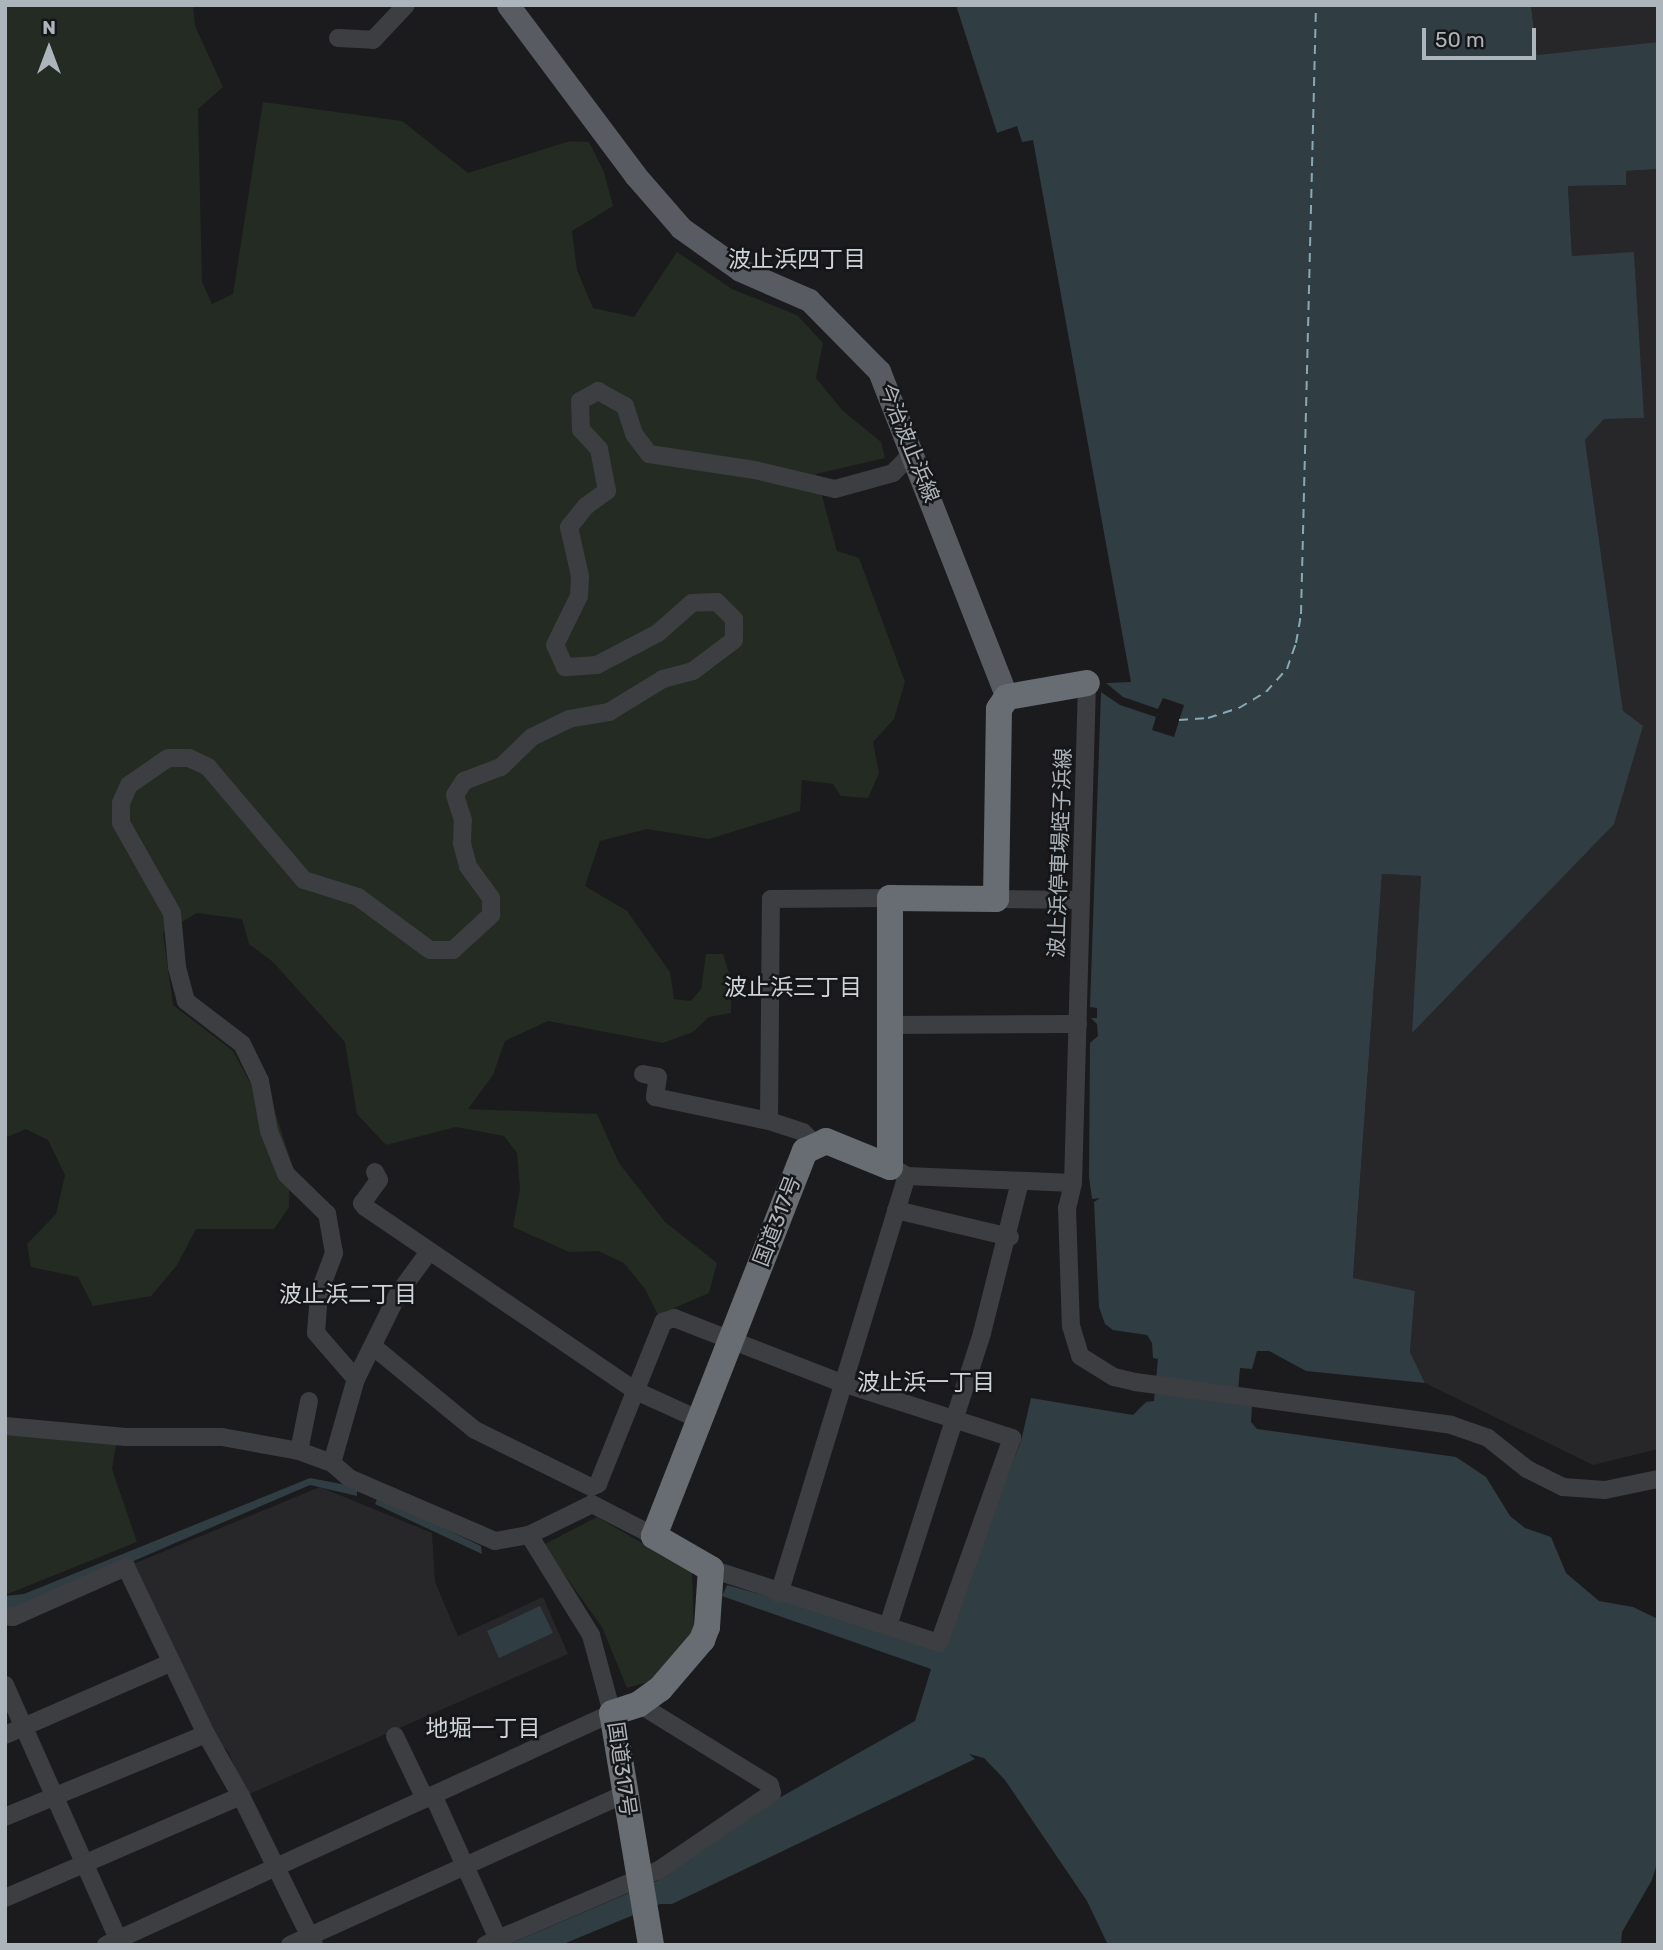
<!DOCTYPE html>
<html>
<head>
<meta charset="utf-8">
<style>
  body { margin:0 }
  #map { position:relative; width:1663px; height:1950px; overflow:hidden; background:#1b1b1d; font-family:Rubik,"Noto Sans JP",sans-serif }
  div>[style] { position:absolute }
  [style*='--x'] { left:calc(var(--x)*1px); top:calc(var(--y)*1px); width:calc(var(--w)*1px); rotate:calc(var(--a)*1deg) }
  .built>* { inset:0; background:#27272a }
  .green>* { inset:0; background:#232b22 }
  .water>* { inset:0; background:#303d42 }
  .pier>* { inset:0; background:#1b1b1d }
  .ferry>* { height:2px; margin-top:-1px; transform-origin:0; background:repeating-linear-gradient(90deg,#85a9b7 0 9px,transparent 0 16px) }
  .minor>* { height:18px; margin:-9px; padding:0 9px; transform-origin:9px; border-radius:9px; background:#3c3e42 }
  .major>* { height:23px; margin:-11.5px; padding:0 11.5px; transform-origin:11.5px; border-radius:11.5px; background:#585b61 }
  .highway>* { height:26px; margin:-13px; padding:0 13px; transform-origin:13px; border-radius:13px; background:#686d73 }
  span { translate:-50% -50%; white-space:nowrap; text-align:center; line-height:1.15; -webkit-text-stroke:5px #161618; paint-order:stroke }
  .street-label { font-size:21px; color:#adb5bc }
  .neighbourhood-label { font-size:23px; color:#ced3d8 }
  .frame { position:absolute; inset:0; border:7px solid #adb5bc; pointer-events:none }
  .north { position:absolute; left:14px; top:14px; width:70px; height:70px; -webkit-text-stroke:5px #161618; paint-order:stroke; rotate:0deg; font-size:19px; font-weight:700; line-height:28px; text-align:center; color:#adb5bc }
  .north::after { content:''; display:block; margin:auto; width:24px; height:32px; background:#adb5bc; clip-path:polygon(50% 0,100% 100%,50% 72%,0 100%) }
  .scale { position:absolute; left:1422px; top:28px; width:114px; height:32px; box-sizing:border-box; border:4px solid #adb5bc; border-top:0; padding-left:9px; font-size:21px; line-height:24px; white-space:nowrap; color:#adb5bc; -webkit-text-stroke:5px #161618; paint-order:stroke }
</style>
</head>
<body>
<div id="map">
  <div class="built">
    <i style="clip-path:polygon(1531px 5px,1658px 5px,1658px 42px,1537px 55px)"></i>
    <i style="clip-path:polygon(1658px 169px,1658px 1449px,1593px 1465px,1425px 1383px,1410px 1352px,1415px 1291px,1353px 1279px,1382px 874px,1421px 876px,1413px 1032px,1623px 711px,1585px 440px,1604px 419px,1643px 418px,1634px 253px,1572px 256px,1568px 186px,1626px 185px,1626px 171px)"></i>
    <i style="clip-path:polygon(320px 1487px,432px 1533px,435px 1582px,458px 1636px,543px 1597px,568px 1654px,247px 1795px,228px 1751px,204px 1728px,126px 1567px)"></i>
  </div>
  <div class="green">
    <i style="clip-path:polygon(5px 5px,193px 5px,195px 26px,223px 87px,198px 109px,202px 282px,212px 304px,233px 294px,263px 102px,402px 121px,468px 173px,570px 141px,589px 142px,604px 172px,613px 206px,572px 231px,577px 270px,593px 308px,634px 317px,677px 252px,732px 289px,797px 315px,823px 343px,816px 378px,842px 410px,881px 442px,885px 458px,816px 474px,837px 551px,859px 558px,905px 682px,894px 719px,873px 742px,879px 773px,868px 798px,841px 796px,833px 784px,802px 780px,800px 811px,709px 839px,647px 829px,600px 841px,585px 886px,627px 911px,670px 972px,674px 999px,691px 1001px,701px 989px,706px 954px,723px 954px,731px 979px,731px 1013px,709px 1017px,693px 1032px,663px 1043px,548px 1021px,505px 1041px,493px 1075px,468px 1109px,597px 1114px,619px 1163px,665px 1222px,717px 1263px,709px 1293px,658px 1315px,645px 1289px,624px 1263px,598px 1251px,569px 1252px,513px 1227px,520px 1189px,517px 1153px,504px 1136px,456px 1127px,386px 1145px,357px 1114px,345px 1042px,273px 962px,249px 944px,242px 919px,197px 913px,163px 933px,173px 1005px,233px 1051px,249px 1081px,275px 1112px,290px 1158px,289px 1207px,274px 1229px,196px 1229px,177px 1265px,151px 1296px,93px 1306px,78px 1277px,31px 1267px,27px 1244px,56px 1214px,65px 1175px,48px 1140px,26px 1129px,5px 1138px)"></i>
    <i style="clip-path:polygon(5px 1430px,117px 1440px,112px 1469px,137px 1542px,5px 1595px)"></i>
    <i style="clip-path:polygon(597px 1517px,692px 1572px,694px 1634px,654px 1680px,627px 1688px,602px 1627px,543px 1545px)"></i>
  </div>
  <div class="water">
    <i style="clip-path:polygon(956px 5px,1531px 5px,1537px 55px,1658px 42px,1658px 169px,1626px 171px,1626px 185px,1568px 186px,1572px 256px,1634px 252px,1644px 418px,1604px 419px,1585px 440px,1623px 711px,1643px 726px,1614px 824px,1412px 1033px,1421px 876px,1382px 874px,1353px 1278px,1415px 1291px,1410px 1352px,1425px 1383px,1306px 1371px,1269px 1351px,1257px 1351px,1252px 1369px,1240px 1368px,1237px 1402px,1252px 1406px,1251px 1422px,1257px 1429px,1456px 1457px,1486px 1477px,1510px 1516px,1525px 1528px,1551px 1537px,1566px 1573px,1599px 1601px,1633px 1607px,1658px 1619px,1658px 1860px,1652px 1880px,1622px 1932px,1621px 1945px,1108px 1945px,1087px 1901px,1005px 1780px,984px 1758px,969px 1754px,975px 1759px,672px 1904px,660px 1904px,561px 1945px,507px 1945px,657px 1881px,758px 1810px,915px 1721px,931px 1669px,722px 1596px,727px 1585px,941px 1645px,1021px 1441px,1031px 1398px,1133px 1415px,1146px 1402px,1154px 1401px,1158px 1359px,1153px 1358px,1152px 1343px,1147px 1335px,1113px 1330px,1105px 1324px,1099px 1307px,1094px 1202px,1100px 1198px,1092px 1199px,1089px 1177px,1090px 1043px,1098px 1036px,1097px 1024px,1091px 1018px,1097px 1018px,1097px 1008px,1090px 1007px,1101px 692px,1106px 683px,1131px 682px,1033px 140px,1022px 142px,1017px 126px,997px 133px)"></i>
    <i style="clip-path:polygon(310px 1478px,357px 1487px,357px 1496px,310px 1485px,36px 1603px,5px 1611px,5px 1596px,24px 1594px)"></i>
    <i style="clip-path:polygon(378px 1497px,481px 1546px,482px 1554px,375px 1504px)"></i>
    <i style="clip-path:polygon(540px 1606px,553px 1633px,499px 1658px,487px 1631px)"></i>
  </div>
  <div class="pier">
    <i style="clip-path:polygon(1106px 683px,1123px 697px,1158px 709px,1163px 698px,1184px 705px,1174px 737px,1152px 730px,1156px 717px,1120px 705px,1101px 692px)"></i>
  </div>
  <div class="ferry">
    <i style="--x:1179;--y:720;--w:29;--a:-4"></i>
    <i style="--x:1208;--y:718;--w:33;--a:-18"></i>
    <i style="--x:1239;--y:708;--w:31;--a:-31"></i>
    <i style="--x:1266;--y:692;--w:31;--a:-48"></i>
    <i style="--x:1287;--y:669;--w:28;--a:-71"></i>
    <i style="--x:1296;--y:643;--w:29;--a:-80"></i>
    <i style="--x:1301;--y:614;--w:609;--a:-88.59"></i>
  </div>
  <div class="minor">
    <i style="--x:338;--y:38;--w:35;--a:3"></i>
    <i style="--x:373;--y:40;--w:48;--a:-46.7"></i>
    <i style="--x:1087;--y:683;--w:500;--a:91.6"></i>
    <i style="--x:1073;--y:1183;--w:26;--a:103"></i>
    <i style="--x:1067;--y:1208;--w:118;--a:88.1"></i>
    <i style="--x:1071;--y:1326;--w:31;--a:73"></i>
    <i style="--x:1080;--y:1356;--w:40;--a:32"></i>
    <i style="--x:1114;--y:1377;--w:22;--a:13"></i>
    <i style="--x:1135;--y:1382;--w:319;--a:7.7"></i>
    <i style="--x:1451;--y:1425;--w:39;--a:19"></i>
    <i style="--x:1488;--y:1438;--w:50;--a:38.5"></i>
    <i style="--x:1527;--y:1469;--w:40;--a:26.6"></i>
    <i style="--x:1563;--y:1487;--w:42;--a:4.1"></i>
    <i style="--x:1605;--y:1490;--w:54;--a:-11.7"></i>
    <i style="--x:996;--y:899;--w:85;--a:0.7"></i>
    <i style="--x:890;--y:1025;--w:188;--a:-0.3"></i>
    <i style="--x:643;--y:1074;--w:15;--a:11"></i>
    <i style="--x:658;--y:1077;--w:20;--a:99"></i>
    <i style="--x:655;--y:1097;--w:116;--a:11.9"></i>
    <i style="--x:816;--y:1145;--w:18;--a:-135"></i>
    <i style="--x:803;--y:1132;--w:36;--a:-162"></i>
    <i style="--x:769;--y:1121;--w:222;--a:-89.5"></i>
    <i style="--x:771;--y:899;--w:119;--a:-0.5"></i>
    <i style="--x:897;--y:1170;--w:12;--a:31"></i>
    <i style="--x:907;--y:1176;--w:166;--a:2.4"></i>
    <i style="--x:375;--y:1172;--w:9;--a:63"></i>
    <i style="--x:379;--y:1180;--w:29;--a:126"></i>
    <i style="--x:362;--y:1203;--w:5;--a:53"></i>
    <i style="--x:365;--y:1207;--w:328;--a:34.2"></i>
    <i style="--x:636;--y:1391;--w:70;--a:24.4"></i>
    <i style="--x:896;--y:1210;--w:117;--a:13.3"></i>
    <i style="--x:375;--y:1348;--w:129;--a:39.4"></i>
    <i style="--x:475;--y:1430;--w:129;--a:26.2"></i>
    <i style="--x:356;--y:1379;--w:61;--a:-131"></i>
    <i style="--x:316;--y:1333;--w:40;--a:-85.7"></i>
    <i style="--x:319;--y:1293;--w:43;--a:-69.4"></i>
    <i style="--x:334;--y:1253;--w:40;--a:-100"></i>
    <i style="--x:327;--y:1214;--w:57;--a:-135.7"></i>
    <i style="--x:286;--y:1174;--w:46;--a:-111.6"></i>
    <i style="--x:269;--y:1131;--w:51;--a:-100.2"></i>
    <i style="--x:260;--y:1081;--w:41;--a:-115.9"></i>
    <i style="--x:242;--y:1044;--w:71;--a:-142.5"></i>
    <i style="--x:186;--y:1001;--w:35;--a:-105"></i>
    <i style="--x:177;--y:967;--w:54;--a:-95.3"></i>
    <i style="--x:172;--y:913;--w:103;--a:-119.5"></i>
    <i style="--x:121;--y:823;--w:20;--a:-90"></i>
    <i style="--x:121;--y:803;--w:20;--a:-66"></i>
    <i style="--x:129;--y:785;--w:47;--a:-34.7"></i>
    <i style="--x:168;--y:758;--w:21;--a:0"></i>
    <i style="--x:189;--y:758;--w:21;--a:25"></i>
    <i style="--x:208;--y:767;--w:148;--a:49.7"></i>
    <i style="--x:304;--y:880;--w:57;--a:17.5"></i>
    <i style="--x:358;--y:897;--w:89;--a:36.4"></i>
    <i style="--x:430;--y:950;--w:23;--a:0"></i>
    <i style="--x:453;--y:950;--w:52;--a:-42.6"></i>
    <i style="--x:491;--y:915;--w:17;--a:-90"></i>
    <i style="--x:491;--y:898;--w:39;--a:-126"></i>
    <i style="--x:468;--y:866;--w:24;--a:-105"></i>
    <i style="--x:462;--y:843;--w:23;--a:-88"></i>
    <i style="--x:463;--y:820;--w:26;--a:-108"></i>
    <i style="--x:455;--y:795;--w:17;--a:-57"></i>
    <i style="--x:464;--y:781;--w:40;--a:-21"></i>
    <i style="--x:501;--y:767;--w:43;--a:-44.1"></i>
    <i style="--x:532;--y:737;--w:41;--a:-25.9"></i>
    <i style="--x:569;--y:719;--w:41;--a:-9.9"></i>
    <i style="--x:609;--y:712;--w:63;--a:-31.4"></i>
    <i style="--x:663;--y:679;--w:31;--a:-15"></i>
    <i style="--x:693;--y:671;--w:51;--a:-37.1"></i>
    <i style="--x:734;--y:640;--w:21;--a:-90"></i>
    <i style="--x:734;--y:619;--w:24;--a:-135"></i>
    <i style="--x:717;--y:602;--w:25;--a:178"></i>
    <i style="--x:692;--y:603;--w:45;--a:138.6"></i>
    <i style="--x:658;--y:633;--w:69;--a:152.3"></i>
    <i style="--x:597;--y:665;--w:32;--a:176"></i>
    <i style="--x:565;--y:667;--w:24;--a:-114"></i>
    <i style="--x:555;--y:645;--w:55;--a:-63.9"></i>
    <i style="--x:579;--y:596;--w:20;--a:-87"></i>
    <i style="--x:580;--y:576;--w:50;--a:-102.7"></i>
    <i style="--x:569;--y:527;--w:27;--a:-51"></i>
    <i style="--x:586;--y:506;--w:26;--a:-36"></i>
    <i style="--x:607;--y:491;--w:43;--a:-100.8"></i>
    <i style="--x:599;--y:449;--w:26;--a:-133"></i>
    <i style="--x:581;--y:430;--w:29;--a:-92"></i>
    <i style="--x:580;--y:401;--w:21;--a:-29"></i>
    <i style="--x:598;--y:391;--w:31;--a:29"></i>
    <i style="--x:625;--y:406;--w:29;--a:72"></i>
    <i style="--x:634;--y:434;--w:25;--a:53"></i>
    <i style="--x:649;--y:454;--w:107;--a:8.6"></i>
    <i style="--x:755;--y:470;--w:82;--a:13.4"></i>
    <i style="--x:835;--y:489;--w:60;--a:-15.4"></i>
    <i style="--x:893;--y:473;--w:29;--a:-46"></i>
    <i style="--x:5;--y:1426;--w:121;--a:5.2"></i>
    <i style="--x:125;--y:1437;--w:97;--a:0"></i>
    <i style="--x:222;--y:1437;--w:78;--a:10.3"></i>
    <i style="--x:299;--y:1451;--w:35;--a:20"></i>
    <i style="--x:332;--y:1463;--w:23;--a:41"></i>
    <i style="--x:349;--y:1478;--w:159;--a:23.3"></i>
    <i style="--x:495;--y:1541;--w:35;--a:-10"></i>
    <i style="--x:529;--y:1535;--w:70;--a:-26.2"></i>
    <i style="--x:592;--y:1504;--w:70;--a:27.3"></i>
    <i style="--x:299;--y:1451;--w:51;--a:-78.7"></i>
    <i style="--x:332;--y:1463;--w:87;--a:-74.1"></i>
    <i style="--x:356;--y:1379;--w:95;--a:-63.7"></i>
    <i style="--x:398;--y:1294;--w:51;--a:-53.8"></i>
    <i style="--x:591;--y:1487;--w:8;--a:-23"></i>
    <i style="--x:598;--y:1484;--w:175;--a:-68.1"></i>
    <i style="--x:663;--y:1322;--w:12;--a:-20"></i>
    <i style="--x:674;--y:1318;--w:180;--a:21.2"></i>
    <i style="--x:842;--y:1383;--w:179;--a:17.9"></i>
    <i style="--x:1012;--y:1438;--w:218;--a:109.6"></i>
    <i style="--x:939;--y:1643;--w:240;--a:-162"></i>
    <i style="--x:779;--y:1594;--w:437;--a:-73"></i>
    <i style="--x:5;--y:1616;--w:8;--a:7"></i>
    <i style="--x:13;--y:1617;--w:124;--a:-23.9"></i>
    <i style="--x:126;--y:1567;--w:185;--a:64.4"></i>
    <i style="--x:206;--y:1734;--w:217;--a:157.6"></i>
    <i style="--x:888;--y:1626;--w:308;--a:-72.2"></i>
    <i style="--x:982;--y:1333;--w:156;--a:-75.9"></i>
    <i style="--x:5;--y:1685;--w:285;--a:66"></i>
    <i style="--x:206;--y:1734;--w:71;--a:60.6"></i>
    <i style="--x:5;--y:1735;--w:180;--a:-23.6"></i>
    <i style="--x:395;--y:1736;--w:70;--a:64.5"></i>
    <i style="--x:433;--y:1795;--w:158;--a:65.7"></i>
    <i style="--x:498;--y:1939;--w:14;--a:155"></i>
    <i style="--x:5;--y:1898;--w:257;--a:-23.4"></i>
    <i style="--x:241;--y:1796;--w:166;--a:63.9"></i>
    <i style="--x:498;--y:1939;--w:175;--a:-23.2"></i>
    <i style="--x:659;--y:1870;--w:137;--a:-34.3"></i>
    <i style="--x:772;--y:1793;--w:8;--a:-104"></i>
    <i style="--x:770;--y:1785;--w:154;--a:-148.3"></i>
    <i style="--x:106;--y:1945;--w:557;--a:-24.63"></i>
    <i style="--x:612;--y:1713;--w:81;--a:-105.1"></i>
    <i style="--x:591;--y:1635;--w:118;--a:-121.8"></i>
    <i style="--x:290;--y:1945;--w:367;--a:-24.3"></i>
  </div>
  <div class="major">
    <i style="--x:508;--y:5;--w:212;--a:53.2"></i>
    <i style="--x:635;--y:175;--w:70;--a:49"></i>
    <i style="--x:681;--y:228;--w:72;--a:35.4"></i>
    <i style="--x:740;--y:270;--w:75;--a:23.5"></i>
    <i style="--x:809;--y:300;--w:100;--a:45.4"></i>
    <i style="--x:879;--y:371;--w:350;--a:68.6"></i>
  </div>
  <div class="highway">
    <i style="--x:651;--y:1945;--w:235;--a:-99.5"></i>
    <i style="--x:612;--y:1713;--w:28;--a:-18"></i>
    <i style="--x:639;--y:1704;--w:26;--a:-36"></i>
    <i style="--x:660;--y:1689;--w:65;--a:-49.4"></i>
    <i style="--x:702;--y:1640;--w:14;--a:-69"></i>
    <i style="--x:707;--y:1627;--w:58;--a:-86.1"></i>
    <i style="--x:711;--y:1569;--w:66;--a:-149.9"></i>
    <i style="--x:654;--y:1536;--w:414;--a:-68.6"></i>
    <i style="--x:805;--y:1151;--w:23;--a:-25"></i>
    <i style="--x:826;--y:1141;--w:69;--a:22.1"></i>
    <i style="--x:890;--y:1167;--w:269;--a:-90"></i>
    <i style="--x:890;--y:898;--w:106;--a:0.5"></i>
    <i style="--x:996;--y:899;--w:190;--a:-89.1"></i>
    <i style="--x:999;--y:709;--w:14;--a:-56"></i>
    <i style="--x:1007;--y:697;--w:81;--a:-9.9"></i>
  </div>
  <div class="street-label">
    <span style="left:909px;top:443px;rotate:68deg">今治波止浜線</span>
    <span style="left:1060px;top:853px;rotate:-88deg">波止浜停車場蛭子浜線</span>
    <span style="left:777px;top:1221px;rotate:-69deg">国道317号</span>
    <span style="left:622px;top:1769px;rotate:82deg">国道317号</span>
  </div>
  <div class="neighbourhood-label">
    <span style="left:797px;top:259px">波止浜四丁目</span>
    <span style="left:793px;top:987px">波止浜三丁目</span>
    <span style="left:348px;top:1294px">波止浜二丁目</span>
    <span style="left:926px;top:1382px">波止浜一丁目</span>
    <span style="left:483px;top:1728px">地堀一丁目</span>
  </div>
  <div class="frame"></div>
  <div class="north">N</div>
  <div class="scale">50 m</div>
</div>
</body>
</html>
